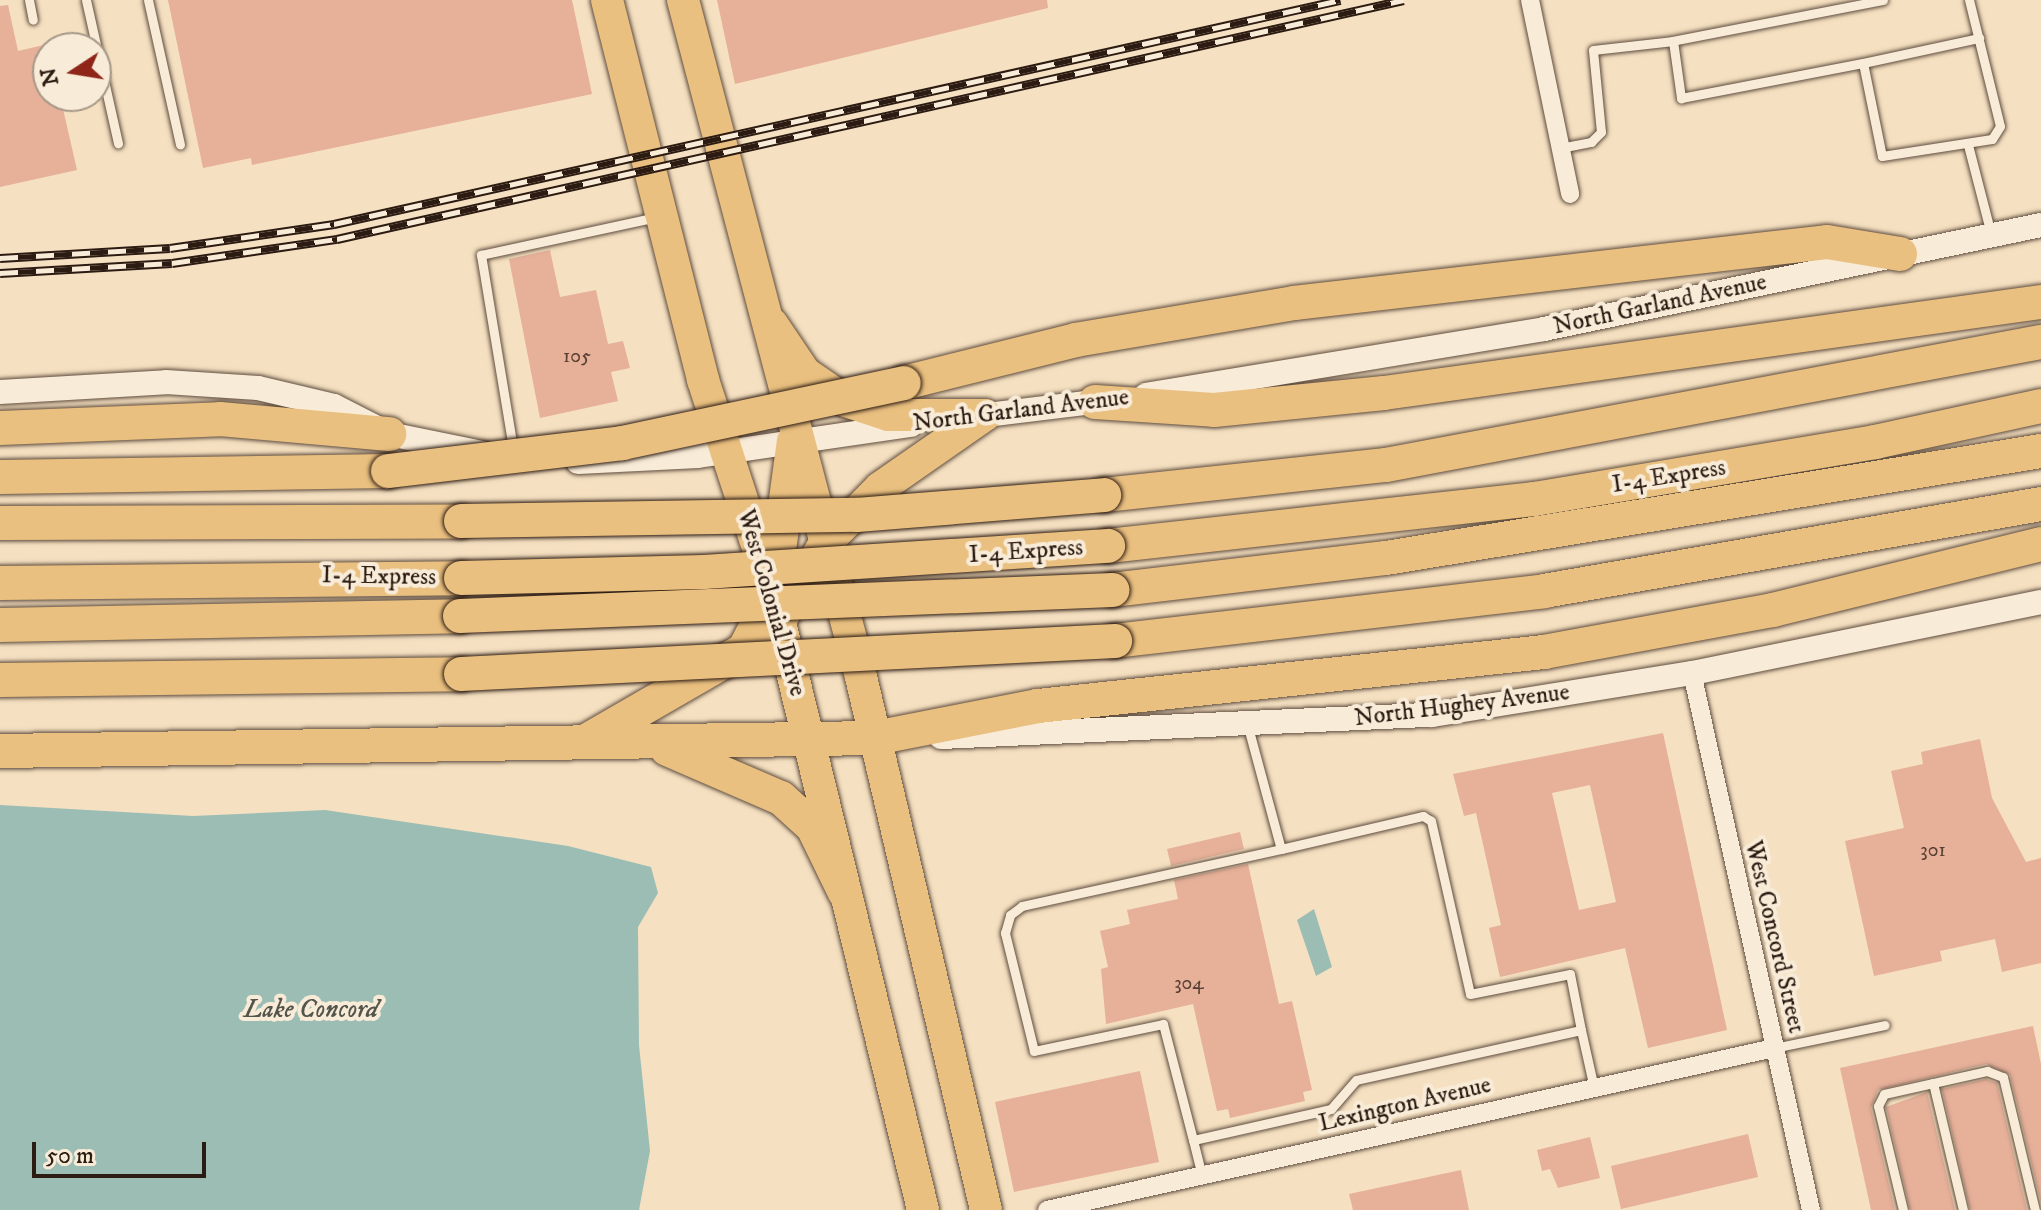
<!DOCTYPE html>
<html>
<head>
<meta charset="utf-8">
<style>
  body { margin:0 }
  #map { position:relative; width:2041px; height:1210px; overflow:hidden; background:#f5e0c1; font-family:"IM FELL DW Pica",serif }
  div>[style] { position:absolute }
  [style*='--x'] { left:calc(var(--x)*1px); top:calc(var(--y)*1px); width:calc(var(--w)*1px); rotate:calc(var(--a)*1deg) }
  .water>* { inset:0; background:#9cbdb4 }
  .building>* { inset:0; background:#e6b099 }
  .roads { filter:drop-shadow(0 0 2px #5e4c3e) drop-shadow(0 0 2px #5e4c3e) }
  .service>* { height:9px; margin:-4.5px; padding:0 4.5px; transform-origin:4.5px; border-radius:4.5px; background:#f8ebd7 }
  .minor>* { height:18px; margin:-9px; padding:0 9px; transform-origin:9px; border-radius:9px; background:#f8ebd7 }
  .tertiary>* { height:24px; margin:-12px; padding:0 12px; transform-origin:12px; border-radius:12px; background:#f8ebd7 }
  .trunk>* { height:32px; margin:-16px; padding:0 16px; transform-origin:16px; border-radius:16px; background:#eac080 }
  .motorway>* { height:34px; margin:-17px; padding:0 17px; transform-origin:17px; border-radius:17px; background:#eac080 }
  .rail>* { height:9px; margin-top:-4.5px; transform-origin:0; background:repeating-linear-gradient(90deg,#f8ebd7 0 18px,#2c1b12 0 36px); box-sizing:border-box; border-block:2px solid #2c1b12 }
  .bridges { filter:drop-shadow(0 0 2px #2c1b12) drop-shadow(0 0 2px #2c1b12) }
  .motorway-bridge>* { height:34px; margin:-17px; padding:0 17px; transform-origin:17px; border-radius:17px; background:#eac080 }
  span { translate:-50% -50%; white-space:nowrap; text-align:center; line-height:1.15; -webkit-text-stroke:8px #f8ebd7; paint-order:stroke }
  .number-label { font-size:20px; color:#5a4034 }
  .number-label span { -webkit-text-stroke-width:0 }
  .street-label { font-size:24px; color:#2c1b12 }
  .water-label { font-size:26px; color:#53544b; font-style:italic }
  .north { position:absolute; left:32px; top:32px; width:80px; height:80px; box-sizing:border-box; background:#f8ebd7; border:2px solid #a69888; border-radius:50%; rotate:258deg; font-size:22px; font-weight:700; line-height:32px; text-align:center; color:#2c1b12 }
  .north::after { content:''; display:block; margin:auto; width:28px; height:36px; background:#8f2418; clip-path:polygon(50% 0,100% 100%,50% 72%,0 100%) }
  .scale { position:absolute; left:32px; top:1142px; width:174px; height:36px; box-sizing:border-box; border:4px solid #2c1b12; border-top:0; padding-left:10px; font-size:24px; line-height:28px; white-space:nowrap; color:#2c1b12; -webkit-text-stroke:6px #f8ebd7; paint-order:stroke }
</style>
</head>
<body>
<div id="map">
  <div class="water">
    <i style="clip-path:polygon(0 805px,193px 816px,325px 810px,568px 846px,651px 867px,658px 893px,638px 927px,639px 1045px,650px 1151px,639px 1210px,0 1210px)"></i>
    <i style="clip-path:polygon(1314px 909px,1332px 967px,1316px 976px,1297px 920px)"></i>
  </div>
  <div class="building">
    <i style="clip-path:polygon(168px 0,572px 0,592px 94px,252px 165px,251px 158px,203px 168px)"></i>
    <i style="clip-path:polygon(717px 0,1047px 0,1048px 8px,735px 84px)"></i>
    <i style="clip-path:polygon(8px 5px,18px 51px,48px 44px,48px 96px,60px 96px,77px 170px,0 187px,0 6px)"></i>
    <i style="clip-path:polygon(550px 250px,560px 297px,596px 290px,608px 344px,623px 341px,630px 368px,611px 372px,618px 401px,540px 418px,509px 259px)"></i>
    <i style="clip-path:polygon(evenodd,1663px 733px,1727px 1030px,1648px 1048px,1625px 948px,1500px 977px,1489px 928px,1501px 925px,1476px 813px,1464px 816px,1453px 774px,1663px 733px,1590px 785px,1616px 902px,1579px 910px,1552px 793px,1590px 785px)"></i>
    <i style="clip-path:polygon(1980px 739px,1992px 798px,2026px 862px,2041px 858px,2041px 963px,2002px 972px,1995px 939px,1940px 951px,1942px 961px,1874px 976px,1845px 841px,1904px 828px,1891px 771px,1923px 764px,1921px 752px)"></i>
    <i style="clip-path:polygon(1240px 832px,1244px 849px,1171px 866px,1167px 849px)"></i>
    <i style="clip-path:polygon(1248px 864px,1279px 1004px,1292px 1001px,1312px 1090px,1303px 1092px,1305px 1101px,1230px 1118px,1228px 1109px,1217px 1111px,1193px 1004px,1106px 1024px,1101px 969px,1108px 967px,1100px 931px,1130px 924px,1127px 910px,1178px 899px,1174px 880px)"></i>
    <i style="clip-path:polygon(2033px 1026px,2041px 1064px,2041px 1203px,2010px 1075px,1986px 1064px,1878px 1090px,1871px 1108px,1895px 1210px,1871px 1210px,1840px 1068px)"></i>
    <i style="clip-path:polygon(1140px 1071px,1159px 1162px,1014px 1192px,995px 1102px)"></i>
    <i style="clip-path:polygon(1986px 1079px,1997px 1083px,2027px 1210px,1970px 1210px,1942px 1089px)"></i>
    <i style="clip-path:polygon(1927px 1092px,1955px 1210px,1910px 1210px,1886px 1107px)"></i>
    <i style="clip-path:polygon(1748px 1134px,1758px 1177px,1621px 1209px,1611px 1166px)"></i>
    <i style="clip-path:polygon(1590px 1137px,1600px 1178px,1558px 1188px,1550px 1169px,1542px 1171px,1537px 1150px)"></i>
    <i style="clip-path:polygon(1461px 1170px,1469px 1210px,1353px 1210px,1349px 1194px)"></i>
  </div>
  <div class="roads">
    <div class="service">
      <i style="--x:29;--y:0;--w:20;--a:79"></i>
      <i style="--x:86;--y:0;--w:147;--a:77.4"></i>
      <i style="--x:148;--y:0;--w:148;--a:77.5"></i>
      <i style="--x:1883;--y:0;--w:214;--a:169"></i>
      <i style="--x:1673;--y:41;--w:58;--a:82"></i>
      <i style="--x:1681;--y:98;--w:185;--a:-10.9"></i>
      <i style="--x:1863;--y:63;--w:95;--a:78.5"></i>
      <i style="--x:1882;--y:156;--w:111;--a:-8.8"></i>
      <i style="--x:1992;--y:139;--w:15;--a:-58"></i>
      <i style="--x:2000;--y:126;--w:130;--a:-103.8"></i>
      <i style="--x:1863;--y:63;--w:119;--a:-12.2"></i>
      <i style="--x:1968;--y:145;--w:92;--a:75.5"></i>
      <i style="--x:1560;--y:148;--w:32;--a:-11"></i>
      <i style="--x:1591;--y:142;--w:14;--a:-45"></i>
      <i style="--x:1601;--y:132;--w:82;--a:-95.6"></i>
      <i style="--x:1593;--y:50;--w:81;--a:-6.4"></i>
      <i style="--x:513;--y:448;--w:196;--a:-99.4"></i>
      <i style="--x:481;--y:255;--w:180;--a:-12.2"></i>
      <i style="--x:1248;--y:727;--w:126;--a:74.9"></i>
      <i style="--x:1281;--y:849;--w:146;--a:-13.1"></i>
      <i style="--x:1423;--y:816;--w:9;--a:32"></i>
      <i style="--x:1431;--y:821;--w:177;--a:77.3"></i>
      <i style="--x:1470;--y:994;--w:102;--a:-11.3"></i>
      <i style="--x:1570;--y:974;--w:57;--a:78.9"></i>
      <i style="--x:1581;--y:1030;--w:230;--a:167.5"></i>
      <i style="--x:1356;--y:1080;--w:38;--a:131"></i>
      <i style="--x:1331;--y:1109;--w:141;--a:167.3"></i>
      <i style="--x:1193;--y:1140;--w:120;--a:-104.5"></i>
      <i style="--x:1163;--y:1024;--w:132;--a:168.2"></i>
      <i style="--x:1034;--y:1051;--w:122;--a:-103.8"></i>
      <i style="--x:1005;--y:933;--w:19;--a:-74"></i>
      <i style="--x:1010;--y:915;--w:15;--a:-37"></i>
      <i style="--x:1022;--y:906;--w:265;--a:-12.4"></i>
      <i style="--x:1581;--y:1030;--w:59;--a:77.4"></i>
      <i style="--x:1774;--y:1048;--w:113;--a:-11.7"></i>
      <i style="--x:1933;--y:1083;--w:130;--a:76.7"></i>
      <i style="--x:1193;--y:1140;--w:36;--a:76"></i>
      <i style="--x:1903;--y:1210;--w:107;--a:-103.5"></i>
      <i style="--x:1878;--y:1106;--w:13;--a:-63"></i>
      <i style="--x:1884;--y:1094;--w:106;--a:-12.6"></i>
      <i style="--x:1987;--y:1071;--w:17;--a:21"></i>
      <i style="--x:2003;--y:1077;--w:137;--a:76.5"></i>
    </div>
    <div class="minor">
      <i style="--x:1530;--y:0;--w:198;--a:78.3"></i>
      <i style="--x:1692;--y:673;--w:550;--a:77.51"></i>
      <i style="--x:1047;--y:1210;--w:745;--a:-12.56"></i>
    </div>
    <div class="tertiary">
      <i style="--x:0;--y:392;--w:166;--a:-3.4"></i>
      <i style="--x:166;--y:382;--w:92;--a:3.7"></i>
      <i style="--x:258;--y:388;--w:78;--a:13.3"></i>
      <i style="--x:334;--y:406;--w:62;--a:27"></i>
      <i style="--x:389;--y:434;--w:95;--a:11.5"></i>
      <i style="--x:1146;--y:395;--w:403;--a:-9.4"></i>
      <i style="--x:1544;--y:329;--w:508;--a:-11.82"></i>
      <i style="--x:971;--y:417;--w:139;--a:-7"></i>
      <i style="--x:578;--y:462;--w:120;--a:-2.9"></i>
      <i style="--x:698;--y:456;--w:215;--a:-8.3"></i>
      <i style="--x:941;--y:737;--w:491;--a:-2.6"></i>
      <i style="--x:1432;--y:715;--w:263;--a:-9.2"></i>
      <i style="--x:1692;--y:673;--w:356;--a:-11.5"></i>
    </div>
    <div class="trunk">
      <i style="--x:607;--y:0;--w:392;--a:75.8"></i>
      <i style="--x:703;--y:380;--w:225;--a:71.9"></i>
      <i style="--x:773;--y:594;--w:634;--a:76.31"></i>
      <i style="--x:683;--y:0;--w:700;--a:75.27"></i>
      <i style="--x:861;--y:677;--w:547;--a:76.8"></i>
      <i style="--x:772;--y:324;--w:59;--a:56"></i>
      <i style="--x:805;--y:373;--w:50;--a:34.3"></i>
      <i style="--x:846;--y:401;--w:44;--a:18.4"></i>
      <i style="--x:888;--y:415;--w:97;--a:0"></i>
      <i style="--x:780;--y:621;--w:86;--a:-60.2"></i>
      <i style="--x:823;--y:546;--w:81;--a:-45.5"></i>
      <i style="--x:880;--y:488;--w:128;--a:-34.8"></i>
    </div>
    <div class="motorway">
      <i style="--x:904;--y:383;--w:177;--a:-14"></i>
      <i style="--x:1076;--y:340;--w:221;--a:-9.6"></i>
      <i style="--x:1294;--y:303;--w:536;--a:-6.53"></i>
      <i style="--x:1827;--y:242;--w:74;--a:9.3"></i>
      <i style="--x:1095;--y:402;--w:119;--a:3.8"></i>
      <i style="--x:1214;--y:410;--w:171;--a:-5.7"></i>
      <i style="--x:1384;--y:393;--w:663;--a:-7.89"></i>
      <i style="--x:0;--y:428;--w:220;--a:-2.3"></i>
      <i style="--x:220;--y:419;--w:170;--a:5.1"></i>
      <i style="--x:0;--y:477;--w:388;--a:-0.9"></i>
      <i style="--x:1104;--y:495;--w:284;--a:-6.1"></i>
      <i style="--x:1386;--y:465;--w:666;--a:-10.64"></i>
      <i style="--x:0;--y:523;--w:461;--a:-0.2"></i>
      <i style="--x:1108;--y:546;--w:430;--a:-6.3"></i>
      <i style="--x:1535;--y:499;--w:345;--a:-9.5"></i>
      <i style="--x:1875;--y:442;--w:170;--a:-12.2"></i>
      <i style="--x:0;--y:583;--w:461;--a:-0.6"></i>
      <i style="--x:1112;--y:590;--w:276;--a:-6.7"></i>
      <i style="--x:1386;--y:558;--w:664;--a:-9.28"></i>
      <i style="--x:0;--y:625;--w:460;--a:-1.1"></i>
      <i style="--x:1115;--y:641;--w:432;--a:-6.6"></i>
      <i style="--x:1544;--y:591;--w:505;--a:-9.93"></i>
      <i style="--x:0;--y:680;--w:461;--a:-0.7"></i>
      <i style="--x:588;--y:740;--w:180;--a:-30"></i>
      <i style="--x:744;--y:650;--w:63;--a:-62.6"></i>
      <i style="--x:773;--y:594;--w:154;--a:-82.2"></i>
      <i style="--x:667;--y:749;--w:124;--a:23.3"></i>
      <i style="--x:781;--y:798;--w:43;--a:42.2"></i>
      <i style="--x:813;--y:827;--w:73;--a:64.1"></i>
      <i style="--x:0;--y:751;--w:875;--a:-0.85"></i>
      <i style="--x:875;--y:738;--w:166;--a:-11.1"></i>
      <i style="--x:1038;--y:706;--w:509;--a:-6.09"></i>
      <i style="--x:1544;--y:652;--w:233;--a:-10.4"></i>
      <i style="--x:1773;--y:610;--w:276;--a:-13.8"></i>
    </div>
  </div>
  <div class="rail">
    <i style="--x:0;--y:258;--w:170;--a:-3.4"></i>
    <i style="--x:170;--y:248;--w:166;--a:-8.3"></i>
    <i style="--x:334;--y:224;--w:1031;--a:-12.55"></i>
    <i style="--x:0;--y:273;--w:172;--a:-3.3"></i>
    <i style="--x:172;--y:263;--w:167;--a:-8.3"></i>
    <i style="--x:337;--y:239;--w:1093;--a:-12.63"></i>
  </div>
  <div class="bridges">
    <div class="motorway-bridge">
      <i style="--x:388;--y:471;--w:236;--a:-6.8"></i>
      <i style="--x:622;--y:443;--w:288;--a:-12"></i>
      <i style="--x:461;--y:521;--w:396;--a:-0.9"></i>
      <i style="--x:857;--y:515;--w:248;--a:-4.6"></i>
      <i style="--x:461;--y:578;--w:243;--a:-1.4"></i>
      <i style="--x:704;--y:572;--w:405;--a:-3.7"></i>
      <i style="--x:460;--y:616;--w:653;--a:-2.28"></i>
      <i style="--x:461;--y:674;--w:655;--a:-2.89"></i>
    </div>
  </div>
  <div class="number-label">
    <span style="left:577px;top:356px">105</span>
    <span style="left:1933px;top:850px">301</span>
    <span style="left:1189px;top:983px">304</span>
  </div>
  <div class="street-label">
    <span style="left:1660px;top:305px;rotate:-12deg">North Garland Avenue</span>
    <span style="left:1021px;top:411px;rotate:-7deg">North Garland Avenue</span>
    <span style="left:1669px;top:477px;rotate:-9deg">I-4 Express</span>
    <span style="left:1026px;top:552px;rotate:-4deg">I-4 Express</span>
    <span style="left:379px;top:577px;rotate:1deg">I-4 Express</span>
    <span style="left:771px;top:603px;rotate:74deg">West Colonial Drive</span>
    <span style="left:1462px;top:706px;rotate:-7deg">North Hughey Avenue</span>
    <span style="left:1774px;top:937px;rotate:77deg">West Concord Street</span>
    <span style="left:1405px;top:1105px;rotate:-13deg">Lexington Avenue</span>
  </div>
  <div class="water-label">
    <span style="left:311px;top:1010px">Lake Concord</span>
  </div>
  <div class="north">N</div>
  <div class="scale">50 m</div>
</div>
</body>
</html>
